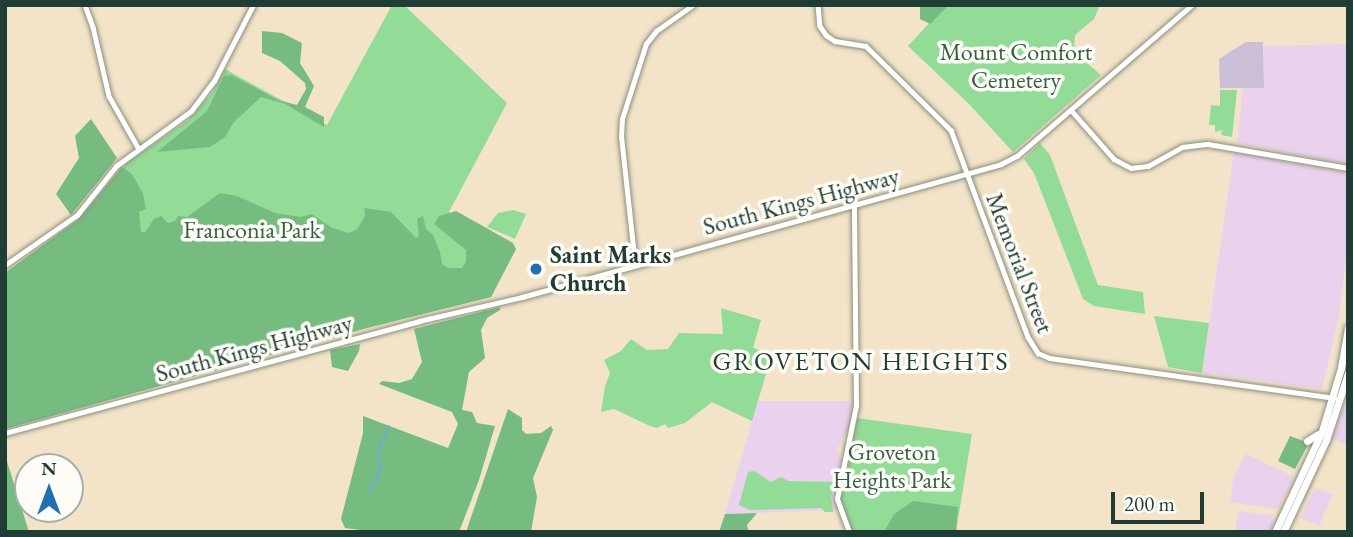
<!DOCTYPE html>
<html>
<head>
<meta charset="utf-8">
<style>
  body { margin:0 }
  #map { position:relative; width:1353px; height:537px; overflow:hidden; background:#f3e3c9; font-family:"EB Garamond",serif }
  div>[style] { position:absolute }
  [style*='--x'] { left:calc(var(--x)*1px); top:calc(var(--y)*1px); width:calc(var(--w)*1px); rotate:calc(var(--a)*1deg) }
  .built>* { inset:0; background:#ead1ed }
  .industrial>* { inset:0; background:#cabfd7 }
  .green>* { inset:0; background:#93dc98 }
  .forest>* { inset:0; background:#76bc80 }
  .stream>* { height:2px; margin:-1px; padding:0 1px; transform-origin:1px; border-radius:1px; background:#75a4df }
  .roads { filter:drop-shadow(0 0 2px #89907e) drop-shadow(0 0 2px #89907e) }
  .secondary>* { height:4.5px; margin:-2.25px; padding:0 2.25px; transform-origin:2.25px; border-radius:2.25px; background:#fff }
  .primary>* { height:5px; margin:-2.5px; padding:0 2.5px; transform-origin:2.5px; border-radius:2.5px; background:#fff }
  .highway>* { height:7px; margin:-3.5px; padding:0 3.5px; transform-origin:3.5px; border-radius:3.5px; background:#fff }
  .dots>* { width:19px; height:19px; translate:-50% -50%; box-sizing:border-box; border:4px solid #fdfcf7; border-radius:50% }
  span { translate:-50% -50%; white-space:nowrap; text-align:center; line-height:1.15; -webkit-text-stroke:7px #fdfcf7; paint-order:stroke }
  .park-label { font-size:24px; color:#365d48 }
  .street-label { font-size:24px; color:#1f3d34 }
  .poi-label { font-size:24px; color:#1f3d34; font-weight:700 }
  .left { translate:0 -50%; text-align:left }
  .neighbourhood-label { font-size:26px; color:#1f3d34; letter-spacing:2px }
  .frame { position:absolute; inset:0; border:7px solid #1f3d34; pointer-events:none }
  .north { position:absolute; left:14px; top:453px; width:70px; height:70px; box-sizing:border-box; background:#fdfcf7; border:2px solid #a4b0a9; border-radius:50%; rotate:0deg; font-size:19px; font-weight:700; line-height:28px; text-align:center; color:#1f3d34 }
  .north::after { content:''; display:block; margin:auto; width:24px; height:32px; background:#1f6fb2; clip-path:polygon(50% 0,100% 100%,50% 72%,0 100%) }
  .scale { position:absolute; left:1111px; top:492px; width:93px; height:32px; box-sizing:border-box; border:4px solid #1f3d34; border-top:0; padding-left:9px; font-size:21px; line-height:24px; white-space:nowrap; color:#1f3d34; -webkit-text-stroke:5px #fdfcf7; paint-order:stroke }
</style>
</head>
<body>
<div id="map">
  <div class="built">
    <i style="clip-path:polygon(1348px 44px,1348px 164px,1237px 143px,1243px 88px,1264px 87px,1264px 46px)"></i>
    <i style="clip-path:polygon(1234px 152px,1348px 173px,1348px 244px,1339px 316px,1322px 389px,1202px 373px)"></i>
    <i style="clip-path:polygon(758px 401px,853px 401px,853px 421px,837px 449px,846px 472px,833px 499px,837px 510px,725px 514px)"></i>
    <i style="clip-path:polygon(1345px 403px,1348px 405px,1348px 445px,1332px 438px)"></i>
    <i style="clip-path:polygon(1246px 454px,1294px 477px,1278px 509px,1230px 502px,1234px 476px)"></i>
    <i style="clip-path:polygon(1315px 488px,1333px 494px,1319px 526px,1301px 518px)"></i>
    <i style="clip-path:polygon(1238px 511px,1271px 515px,1274px 521px,1269px 532px,1235px 532px)"></i>
  </div>
  <div class="industrial">
    <i style="clip-path:polygon(1246px 42px,1263px 42px,1264px 88px,1220px 88px,1219px 59px)"></i>
  </div>
  <div class="green">
    <i style="clip-path:polygon(392px 5px,404px 5px,507px 103px,449px 212px,516px 249px,491px 297px,367px 328px,5px 429px,5px 273px,79px 219px,128px 162px,187px 121px,212px 93px,225px 69px,327px 125px)"></i>
    <i style="clip-path:polygon(946px 5px,1100px 5px,1094px 19px,1075px 35px,1074px 52px,1101px 75px,1013px 152px,968px 103px,908px 46px)"></i>
    <i style="clip-path:polygon(1220px 90px,1237px 90px,1232px 137px,1221px 135px,1222px 130px,1215px 132px,1215px 125px,1209px 125px,1211px 105px,1220px 106px)"></i>
    <i style="clip-path:polygon(1040px 143px,1050px 155px,1098px 285px,1143px 292px,1145px 314px,1094px 306px,1083px 299px,1034px 173px,1024px 159px)"></i>
    <i style="clip-path:polygon(513px 210px,526px 214px,515px 239px,487px 227px,498px 213px)"></i>
    <i style="clip-path:polygon(721px 308px,761px 320px,753px 348px,772px 354px,752px 421px,712px 402px,685px 423px,668px 428px,665px 424px,657px 428px,650px 426px,614px 409px,601px 412px,605px 386px,610px 373px,604px 360px,621px 351px,631px 339px,647px 350px,668px 349px,679px 333px,723px 334px)"></i>
    <i style="clip-path:polygon(1154px 316px,1209px 323px,1202px 373px,1168px 367px)"></i>
    <i style="clip-path:polygon(857px 418px,972px 434px,956px 532px,907px 508px,893px 515px,884px 532px,851px 532px,839px 502px,850px 472px,848px 465px)"></i>
    <i style="clip-path:polygon(754px 471px,771px 482px,781px 477px,788px 481px,835px 482px,831px 496px,833px 512px,825px 512px,821px 508px,750px 510px,739px 505px,748px 472px)"></i>
  </div>
  <div class="forest">
    <i style="clip-path:polygon(920px 5px,946px 5px,946px 8px,930px 24px,920px 19px)"></i>
    <i style="clip-path:polygon(262px 31px,282px 33px,302px 43px,300px 63px,314px 86px,305px 107px,324px 117px,324px 127px,285px 104px,261px 97px,234px 122px,225px 137px,210px 147px,157px 152px,207px 111px,224px 76px,232px 75px,278px 100px,297px 105px,306px 89px,305px 83px,280px 61px,262px 53px)"></i>
    <i style="clip-path:polygon(91px 119px,117px 158px,71px 215px,56px 194px,79px 158px,75px 136px)"></i>
    <i style="clip-path:polygon(122px 167px,132px 174px,143px 194px,146px 209px,139px 212px,141px 232px,145px 232px,154px 219px,161px 216px,168px 223px,175px 221px,178px 216px,187px 217px,220px 193px,237px 196px,275px 213px,301px 217px,312px 214px,332px 228px,349px 233px,357px 229px,365px 216px,364px 208px,391px 212px,416px 238px,419px 236px,417px 219px,423px 216px,426px 229px,433px 235px,440px 252px,442px 264px,448px 268px,462px 268px,466px 262px,466px 250px,434px 224px,439px 216px,456px 211px,513px 243px,516px 249px,491px 297px,367px 328px,5px 429px,5px 273px,79px 219px)"></i>
    <i style="clip-path:polygon(500px 307px,500px 310px,487px 318px,481px 330px,485px 358px,469px 372px,462px 410px,472px 412px,477px 423px,495px 426px,479px 480px,459px 532px,376px 532px,345px 528px,341px 519px,363px 433px,363px 416px,448px 448px,458px 424px,452px 412px,379px 384px,382px 381px,399px 383px,412px 379px,422px 362px,414px 329px)"></i>
    <i style="clip-path:polygon(360px 344px,359px 351px,348px 371px,332px 367px,330px 350px)"></i>
    <i style="clip-path:polygon(508px 409px,522px 418px,522px 430px,526px 434px,541px 433px,551px 426px,553px 430px,533px 478px,537px 497px,531px 532px,466px 532px)"></i>
    <i style="clip-path:polygon(1290px 436px,1309px 443px,1295px 469px,1278px 461px)"></i>
    <i style="clip-path:polygon(5px 455px,29px 532px,5px 532px)"></i>
    <i style="clip-path:polygon(913px 501px,958px 507px,956px 532px,884px 532px,893px 515px)"></i>
    <i style="clip-path:polygon(757px 513px,747px 525px,749px 532px,719px 532px,725px 514px)"></i>
  </div>
  <div class="stream">
    <i style="--x:370;--y:492;--w:25;--a:-67"></i>
    <i style="--x:380;--y:469;--w:21;--a:-93"></i>
    <i style="--x:379;--y:448;--w:24;--a:-66"></i>
  </div>
  <div class="roads">
    <div class="secondary">
      <i style="--x:85;--y:5;--w:23;--a:70"></i>
      <i style="--x:93;--y:27;--w:71;--a:76.9"></i>
      <i style="--x:109;--y:96;--w:61;--a:60.5"></i>
      <i style="--x:818;--y:5;--w:21;--a:85"></i>
      <i style="--x:820;--y:26;--w:11;--a:56"></i>
      <i style="--x:826;--y:35;--w:11;--a:34"></i>
      <i style="--x:835;--y:41;--w:31;--a:9"></i>
      <i style="--x:866;--y:46;--w:120;--a:44.7"></i>
      <i style="--x:951;--y:130;--w:221;--a:69.6"></i>
      <i style="--x:1028;--y:337;--w:19;--a:58"></i>
      <i style="--x:1038;--y:353;--w:13;--a:23"></i>
      <i style="--x:1050;--y:358;--w:287;--a:8"></i>
      <i style="--x:1071;--y:110;--w:65;--a:48.7"></i>
      <i style="--x:1114;--y:159;--w:19;--a:28"></i>
      <i style="--x:1131;--y:168;--w:17;--a:-7"></i>
      <i style="--x:1148;--y:166;--w:39;--a:-29"></i>
      <i style="--x:1182;--y:147;--w:26;--a:-7"></i>
      <i style="--x:1208;--y:144;--w:142;--a:9.7"></i>
      <i style="--x:635;--y:265;--w:129;--a:-96.2"></i>
      <i style="--x:621;--y:137;--w:18;--a:-87"></i>
      <i style="--x:622;--y:119;--w:79;--a:-72.3"></i>
      <i style="--x:646;--y:44;--w:16;--a:-52"></i>
      <i style="--x:656;--y:31;--w:45;--a:-35.1"></i>
      <i style="--x:5;--y:433;--w:429;--a:-15.1"></i>
      <i style="--x:419;--y:321;--w:106;--a:-13.1"></i>
      <i style="--x:522;--y:297;--w:497;--a:-15.5"></i>
      <i style="--x:1001;--y:164;--w:18;--a:-27"></i>
      <i style="--x:1017;--y:156;--w:231;--a:-40.8"></i>
      <i style="--x:849;--y:532;--w:35;--a:-110"></i>
      <i style="--x:837;--y:499;--w:95;--a:-78.5"></i>
      <i style="--x:856;--y:406;--w:201;--a:-90.6"></i>
    </div>
    <div class="primary">
      <i style="--x:5;--y:265;--w:88;--a:-34.8"></i>
      <i style="--x:77;--y:215;--w:63;--a:-51.5"></i>
      <i style="--x:116;--y:166;--w:93;--a:-36.3"></i>
      <i style="--x:191;--y:111;--w:38;--a:-53"></i>
      <i style="--x:214;--y:81;--w:85;--a:-62.8"></i>
    </div>
    <div class="highway">
      <i style="--x:1307;--y:441;--w:13;--a:-32"></i>
      <i style="--x:1275;--y:532;--w:111;--a:-65"></i>
      <i style="--x:1322;--y:431;--w:66;--a:-73.2"></i>
      <i style="--x:1341;--y:368;--w:41;--a:-80.1"></i>
      <i style="--x:1283;--y:532;--w:102;--a:-64.9"></i>
      <i style="--x:1326;--y:440;--w:71;--a:-71.8"></i>
    </div>
  </div>
  <div class="dots">
    <i style="left:536px;top:269px;background:#1f6fb2"></i>
  </div>
  <div class="park-label">
    <span style="left:1016px;top:66px">Mount Comfort<br>Cemetery</span>
    <span style="left:252px;top:230px">Franconia Park</span>
    <span style="left:892px;top:466px">Groveton<br>Heights Park</span>
  </div>
  <div class="street-label">
    <span style="left:801px;top:201px;rotate:-15deg">South Kings Highway</span>
    <span style="left:1020px;top:263px;rotate:69deg">Memorial Street</span>
    <span style="left:254px;top:348px;rotate:-15deg">South Kings Highway</span>
  </div>
  <div class="poi-label">
    <span class="left" style="left:550px;top:269px">Saint Marks<br>Church</span>
  </div>
  <div class="neighbourhood-label">
    <span style="left:861px;top:362px">GROVETON HEIGHTS</span>
  </div>
  <div class="frame"></div>
  <div class="north">N</div>
  <div class="scale">200 m</div>
</div>
</body>
</html>
